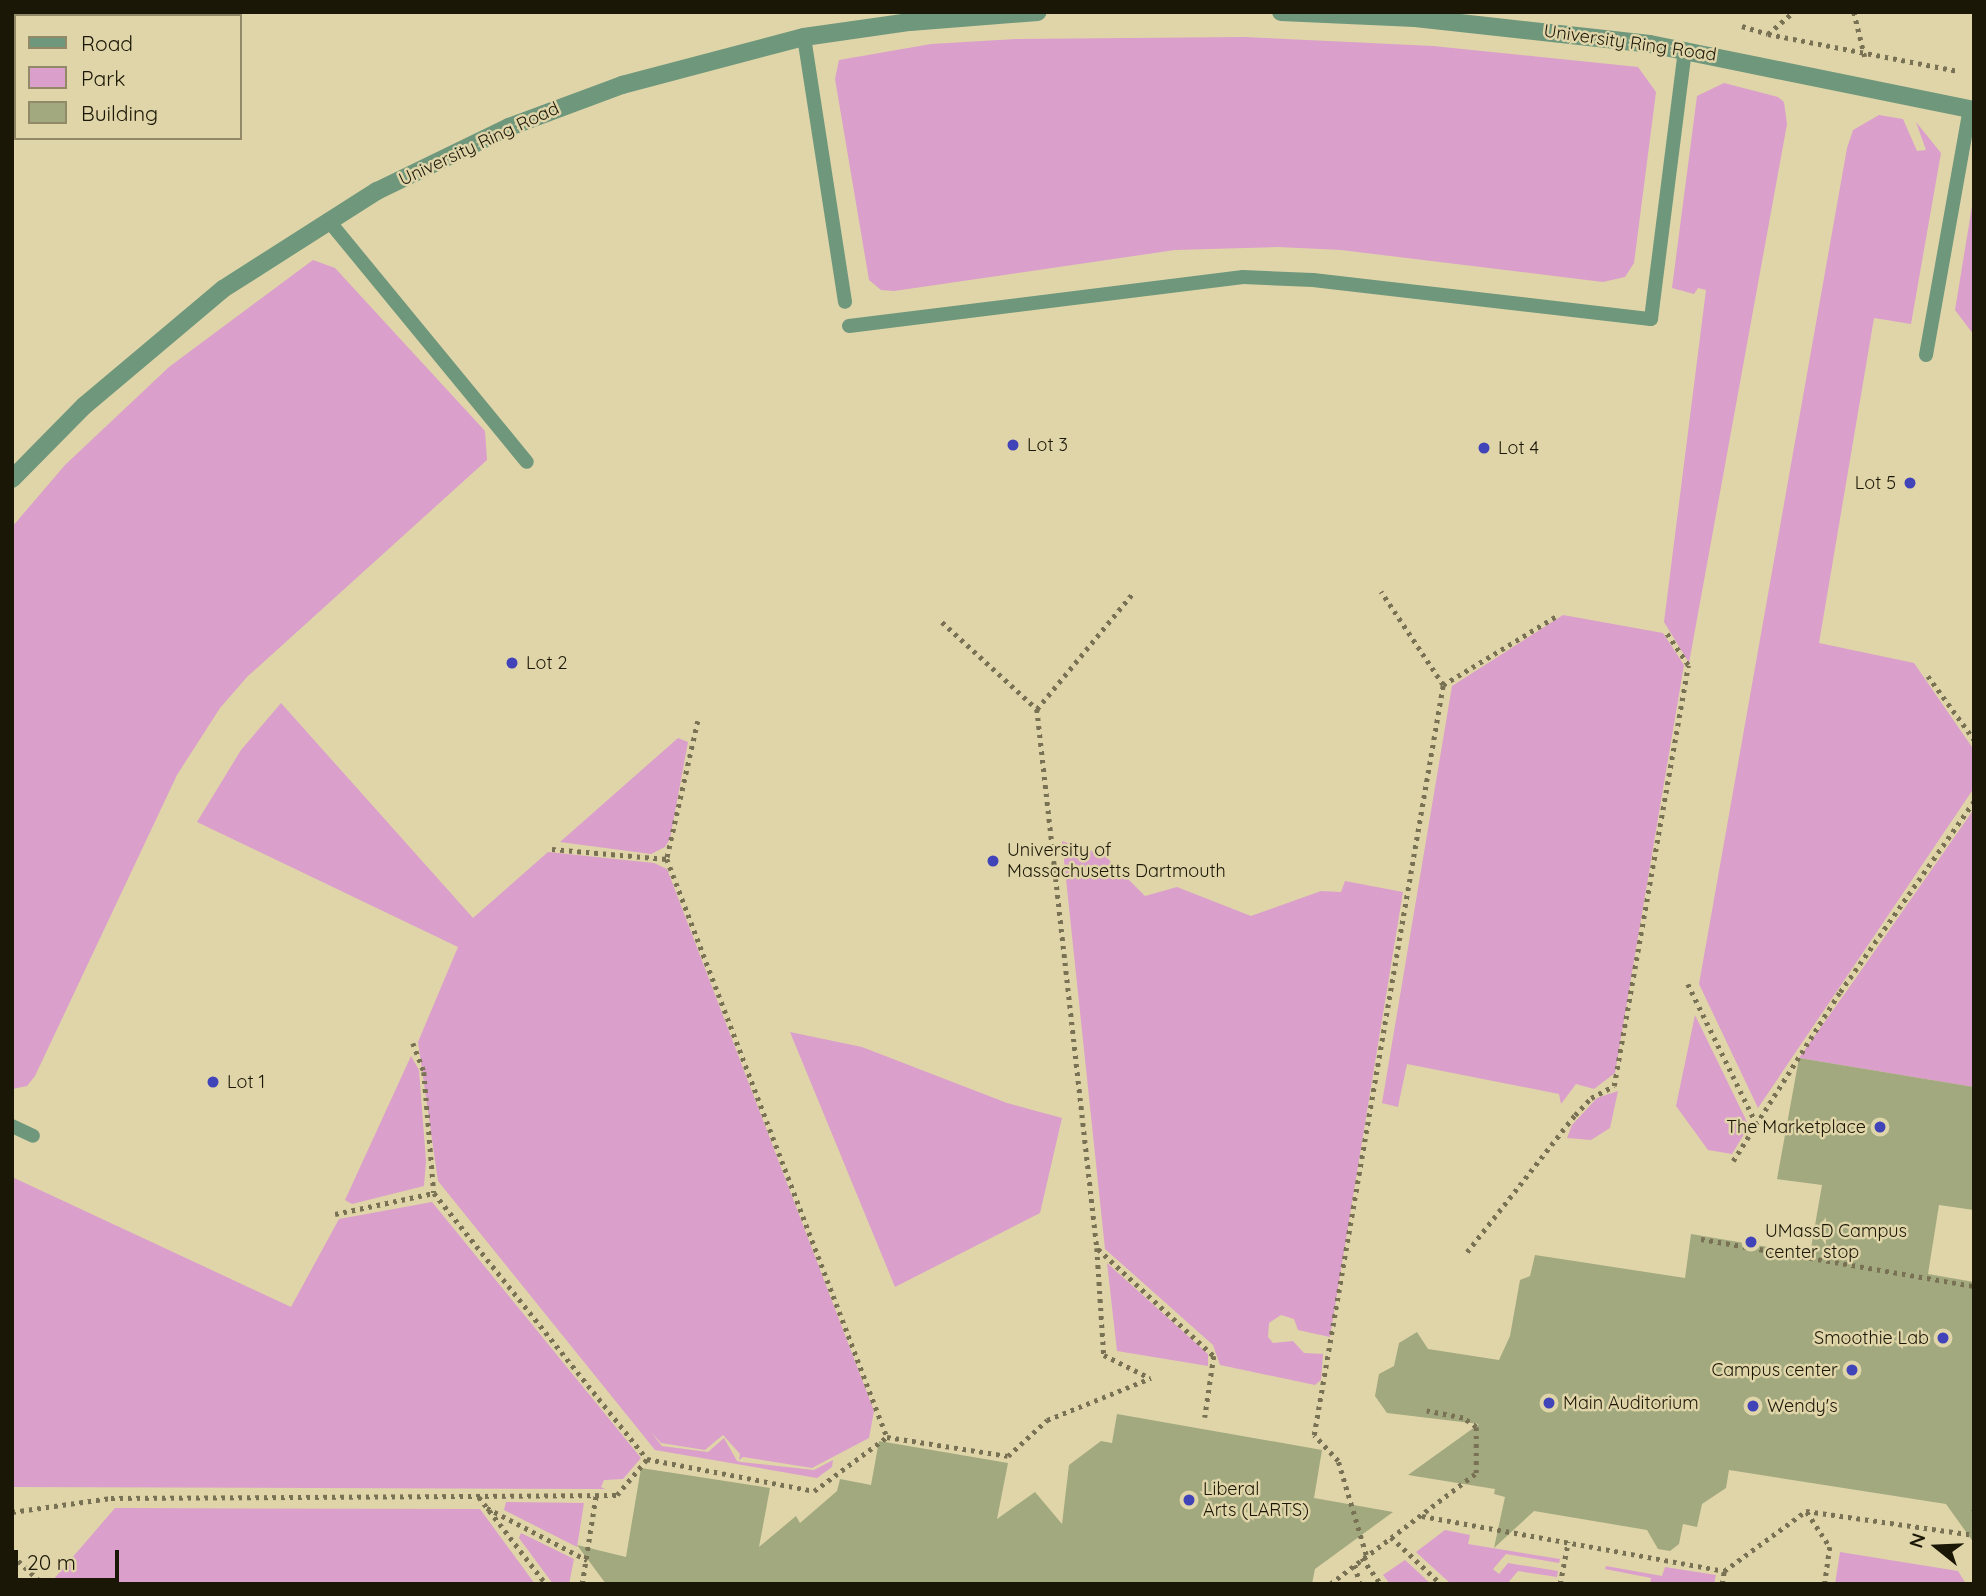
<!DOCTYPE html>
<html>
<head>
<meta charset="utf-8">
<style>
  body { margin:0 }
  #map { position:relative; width:1986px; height:1596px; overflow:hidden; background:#e0d5a9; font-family:Quicksand,sans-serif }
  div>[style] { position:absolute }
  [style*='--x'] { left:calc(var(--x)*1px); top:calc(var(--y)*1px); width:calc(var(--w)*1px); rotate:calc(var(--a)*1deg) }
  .green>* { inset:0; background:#da9fcb }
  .building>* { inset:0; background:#a2a97f }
  .path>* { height:4.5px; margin-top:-2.25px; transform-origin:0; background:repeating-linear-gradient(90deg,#797154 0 3.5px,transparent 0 8.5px) }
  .lane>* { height:14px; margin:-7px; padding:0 7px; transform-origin:7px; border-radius:7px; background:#6e977c }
  .street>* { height:18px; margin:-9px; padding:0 9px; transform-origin:9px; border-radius:9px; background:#6e977c }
  .dots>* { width:19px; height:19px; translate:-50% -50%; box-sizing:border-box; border:4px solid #e0d5a9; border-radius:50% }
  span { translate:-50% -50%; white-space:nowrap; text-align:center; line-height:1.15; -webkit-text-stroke:5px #e0d5a9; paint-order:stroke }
  .street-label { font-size:18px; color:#1b1707 }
  .poi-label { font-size:18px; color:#1b1707 }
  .left { translate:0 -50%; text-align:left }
  .right { translate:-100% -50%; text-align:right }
  .frame { position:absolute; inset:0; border:14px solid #1b1707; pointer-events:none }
  .legend { position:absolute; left:14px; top:14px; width:228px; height:126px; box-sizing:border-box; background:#e0d5a9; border:2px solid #918968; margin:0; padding:9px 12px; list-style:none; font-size:21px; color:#1b1707 }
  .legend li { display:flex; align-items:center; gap:14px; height:35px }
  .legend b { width:35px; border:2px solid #918968 }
  .north { position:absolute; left:1902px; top:1512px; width:70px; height:70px; -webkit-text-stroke:5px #e0d5a9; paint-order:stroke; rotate:288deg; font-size:19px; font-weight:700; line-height:28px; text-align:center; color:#1b1707 }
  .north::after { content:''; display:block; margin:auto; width:24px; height:32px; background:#1b1707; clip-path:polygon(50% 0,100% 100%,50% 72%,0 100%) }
  .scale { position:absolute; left:14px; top:1550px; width:105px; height:32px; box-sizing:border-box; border:4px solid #1b1707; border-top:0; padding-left:9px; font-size:21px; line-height:24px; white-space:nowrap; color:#1b1707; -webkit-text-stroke:5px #e0d5a9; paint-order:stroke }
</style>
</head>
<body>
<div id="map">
  <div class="green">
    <i style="clip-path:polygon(1244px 37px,1433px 46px,1638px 67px,1656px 92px,1634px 263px,1625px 277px,1603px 282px,1341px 250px,1278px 247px,1175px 250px,894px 291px,881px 290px,869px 280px,835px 79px,839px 60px,931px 44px,1016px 39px)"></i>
    <i style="clip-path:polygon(1724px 83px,1778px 97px,1784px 102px,1787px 124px,1689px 663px,1664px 622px,1706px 290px,1698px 288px,1694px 294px,1672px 288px,1697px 96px)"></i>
    <i style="clip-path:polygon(1879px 115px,1903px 119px,1917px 151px,1926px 150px,1916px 122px,1941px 153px,1911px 324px,1874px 318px,1819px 643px,1914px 663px,1974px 750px,1974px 788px,1758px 1108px,1699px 984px,1847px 148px,1853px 130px)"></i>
    <i style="clip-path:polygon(1974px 194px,1974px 335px,1955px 310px)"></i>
    <i style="clip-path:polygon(313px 260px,335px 268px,485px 431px,487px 460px,247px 677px,220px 708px,177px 775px,35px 1076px,27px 1086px,12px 1089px,12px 527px,65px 465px,169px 367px)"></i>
    <i style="clip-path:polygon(1563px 615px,1663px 633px,1684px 665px,1615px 1073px,1594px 1089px,1576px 1084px,1561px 1104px,1559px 1094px,1407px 1064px,1398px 1107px,1382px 1103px,1452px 686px)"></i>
    <i style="clip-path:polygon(281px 703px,473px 918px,548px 852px,654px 863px,667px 869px,874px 1411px,869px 1438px,812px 1468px,743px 1457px,739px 1460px,740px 1454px,723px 1435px,705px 1450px,661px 1443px,650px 1431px,662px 1446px,708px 1452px,724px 1438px,737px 1461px,741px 1462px,814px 1470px,833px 1460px,832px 1467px,817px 1478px,655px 1450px,438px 1181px,418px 1042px,458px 947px,197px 822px,241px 750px)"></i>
    <i style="clip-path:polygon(678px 738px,688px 742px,670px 839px,665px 847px,651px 854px,560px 842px)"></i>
    <i style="clip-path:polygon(1974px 809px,1974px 1087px,1799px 1058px,1853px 982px)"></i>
    <i style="clip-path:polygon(1062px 841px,1105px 856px,1145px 896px,1177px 887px,1251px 916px,1321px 891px,1341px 892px,1345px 881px,1403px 892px,1330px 1337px,1298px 1330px,1294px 1319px,1281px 1315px,1269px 1323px,1268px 1337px,1273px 1343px,1293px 1341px,1304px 1353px,1323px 1354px,1321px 1380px,1315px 1385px,1220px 1365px,1213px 1345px,1105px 1249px)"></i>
    <i style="clip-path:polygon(1695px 1015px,1749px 1126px,1732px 1154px,1708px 1150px,1676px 1106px)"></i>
    <i style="clip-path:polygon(790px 1032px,862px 1047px,1007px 1103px,1062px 1118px,1040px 1213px,895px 1287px)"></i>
    <i style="clip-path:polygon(411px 1056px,419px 1070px,426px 1161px,424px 1186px,352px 1204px,345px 1200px)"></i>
    <i style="clip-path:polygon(1618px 1091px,1610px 1128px,1591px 1140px,1567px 1138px,1572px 1125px,1597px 1098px)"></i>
    <i style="clip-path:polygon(12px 1177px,291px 1307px,339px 1219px,432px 1202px,641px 1458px,623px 1479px,604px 1480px,601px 1487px,605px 1489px,12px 1487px)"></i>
    <i style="clip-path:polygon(1107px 1263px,1208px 1354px,1208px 1366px,1117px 1351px)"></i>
    <i style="clip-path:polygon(506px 1502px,584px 1503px,577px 1547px,504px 1510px)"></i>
    <i style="clip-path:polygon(115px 1508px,480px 1509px,535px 1584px,57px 1584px,53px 1580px)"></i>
    <i style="clip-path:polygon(1445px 1530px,1470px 1535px,1468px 1544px,1560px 1559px,1559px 1563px,1506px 1554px,1493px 1569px,1499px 1574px,1508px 1563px,1558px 1571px,1557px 1577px,1518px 1571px,1507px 1584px,1451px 1584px,1416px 1552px)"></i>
    <i style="clip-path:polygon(521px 1533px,574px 1559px,569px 1584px,553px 1584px,519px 1538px)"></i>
    <i style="clip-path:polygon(1840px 1552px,1958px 1571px,1966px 1584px,1835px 1584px)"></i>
    <i style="clip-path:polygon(1405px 1560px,1431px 1584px,1390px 1584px,1383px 1575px)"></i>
    <i style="clip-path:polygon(1606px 1566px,1662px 1576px,1665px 1567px,1716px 1575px,1714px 1584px,1650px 1584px,1651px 1578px,1605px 1569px)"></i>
  </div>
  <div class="building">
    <i style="clip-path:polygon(1799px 1058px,1974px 1087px,1974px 1210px,1939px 1205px,1928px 1274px,1974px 1282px,1974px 1543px,1946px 1504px,1729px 1470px,1726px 1488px,1702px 1504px,1697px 1527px,1683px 1524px,1679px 1544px,1670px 1551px,1658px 1549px,1647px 1530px,1534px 1511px,1494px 1548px,1505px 1497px,1494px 1494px,1495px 1489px,1408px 1475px,1479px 1424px,1387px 1413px,1375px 1396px,1379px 1374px,1394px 1366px,1399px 1343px,1417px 1332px,1428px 1349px,1499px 1360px,1510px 1336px,1520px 1280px,1530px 1276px,1535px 1255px,1685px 1278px,1691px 1234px,1810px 1254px,1822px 1185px,1777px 1179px)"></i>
    <i style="clip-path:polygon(1117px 1414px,1322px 1450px,1314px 1498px,1393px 1512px,1315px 1569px,1312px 1584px,606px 1584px,577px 1545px,626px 1557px,641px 1468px,770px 1488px,759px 1547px,796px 1516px,800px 1523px,837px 1491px,840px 1479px,871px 1485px,879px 1441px,1008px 1463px,997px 1519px,1035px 1492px,1062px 1524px,1069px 1465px,1101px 1441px,1112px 1443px)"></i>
  </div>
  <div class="path">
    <i style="--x:1854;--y:12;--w:46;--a:76.3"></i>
    <i style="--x:1742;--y:26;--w:27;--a:17"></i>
    <i style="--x:1768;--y:34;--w:33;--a:-41"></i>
    <i style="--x:1768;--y:34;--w:195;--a:11"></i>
    <i style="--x:942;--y:622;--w:129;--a:42.5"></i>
    <i style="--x:1037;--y:709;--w:542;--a:83.65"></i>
    <i style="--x:1097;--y:1248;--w:107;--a:86.3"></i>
    <i style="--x:1104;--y:1355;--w:51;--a:26.6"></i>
    <i style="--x:1928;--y:676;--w:78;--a:53.9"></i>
    <i style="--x:1443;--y:685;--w:135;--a:-31.3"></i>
    <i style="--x:1037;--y:709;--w:149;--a:-50.4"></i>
    <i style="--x:698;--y:721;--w:141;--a:102.7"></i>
    <i style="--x:667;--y:859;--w:618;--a:69.16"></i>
    <i style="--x:552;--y:849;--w:115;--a:5"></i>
    <i style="--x:1688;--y:984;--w:155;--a:63.9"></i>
    <i style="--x:413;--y:1043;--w:31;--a:69"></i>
    <i style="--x:424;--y:1072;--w:121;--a:85.3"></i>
    <i style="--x:434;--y:1193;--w:341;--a:51.3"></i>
    <i style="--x:1733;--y:1161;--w:200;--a:-57.7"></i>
    <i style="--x:1840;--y:992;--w:233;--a:-54.9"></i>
    <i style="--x:335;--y:1214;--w:101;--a:-12"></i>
    <i style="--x:1701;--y:1239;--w:277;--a:9.8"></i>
    <i style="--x:1098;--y:1249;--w:158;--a:42.7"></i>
    <i style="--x:1214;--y:1356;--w:62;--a:98.4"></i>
    <i style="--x:1467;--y:1252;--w:174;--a:-51.8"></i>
    <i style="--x:1575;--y:1115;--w:23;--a:-47"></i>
    <i style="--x:1591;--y:1098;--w:26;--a:-28"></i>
    <i style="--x:1614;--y:1086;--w:427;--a:-80"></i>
    <i style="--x:1688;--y:665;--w:41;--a:-124.1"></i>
    <i style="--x:479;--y:1497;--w:110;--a:52.4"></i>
    <i style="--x:487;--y:1508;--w:113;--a:27.5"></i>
    <i style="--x:1973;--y:1508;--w:1;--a:45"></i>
    <i style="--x:12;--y:1512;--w:100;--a:-8"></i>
    <i style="--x:111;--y:1498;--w:506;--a:-0.34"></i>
    <i style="--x:617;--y:1495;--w:47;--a:-50.2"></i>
    <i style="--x:647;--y:1459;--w:170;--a:10.8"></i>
    <i style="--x:814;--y:1491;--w:91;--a:-36.5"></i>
    <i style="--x:887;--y:1437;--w:122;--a:8.9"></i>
    <i style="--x:1008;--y:1456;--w:53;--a:-42.7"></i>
    <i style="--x:1047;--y:1420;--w:112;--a:-22"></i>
    <i style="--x:1807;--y:1512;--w:42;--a:56.7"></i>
    <i style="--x:1830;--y:1547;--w:37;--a:98"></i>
    <i style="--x:1422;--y:1516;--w:307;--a:10.3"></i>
    <i style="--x:1391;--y:1537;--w:69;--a:43.2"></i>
    <i style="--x:12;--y:1555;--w:42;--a:43.1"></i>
    <i style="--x:1366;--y:1555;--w:98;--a:-106.6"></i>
    <i style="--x:1338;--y:1461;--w:35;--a:-133"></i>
    <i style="--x:1314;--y:1435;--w:761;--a:-80.24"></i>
    <i style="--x:1443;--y:685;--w:112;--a:-123.7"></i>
    <i style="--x:1362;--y:1558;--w:32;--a:54"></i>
    <i style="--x:1355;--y:1565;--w:20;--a:75"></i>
    <i style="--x:582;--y:1584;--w:90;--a:-81.1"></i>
    <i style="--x:1330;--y:1584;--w:183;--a:-37.2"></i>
    <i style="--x:1476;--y:1473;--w:46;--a:-90"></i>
    <i style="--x:1476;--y:1427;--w:16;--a:-145"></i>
    <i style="--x:1463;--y:1418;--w:37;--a:-169"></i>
    <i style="--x:1560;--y:1584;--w:43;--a:-79.2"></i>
    <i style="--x:1722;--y:1584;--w:13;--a:-81"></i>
    <i style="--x:1724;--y:1571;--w:102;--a:-36.2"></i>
    <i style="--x:1806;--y:1511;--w:170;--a:8.1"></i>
  </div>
  <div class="lane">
    <i style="--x:804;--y:37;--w:268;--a:81.2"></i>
    <i style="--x:328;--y:220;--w:313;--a:50.6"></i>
    <i style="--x:849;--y:326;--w:397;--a:-7.1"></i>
    <i style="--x:1243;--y:277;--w:70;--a:2.5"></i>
    <i style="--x:1313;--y:280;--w:340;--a:6.6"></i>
    <i style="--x:1651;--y:319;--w:272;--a:-82.8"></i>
    <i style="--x:1926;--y:355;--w:250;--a:-79.9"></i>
    <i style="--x:12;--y:1126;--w:23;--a:25"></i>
  </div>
  <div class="street">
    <i style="--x:1281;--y:12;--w:134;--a:2.6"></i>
    <i style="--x:1415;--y:18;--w:236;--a:6.3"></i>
    <i style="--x:1650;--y:44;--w:331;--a:11.5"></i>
    <i style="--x:12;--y:479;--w:103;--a:-45.4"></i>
    <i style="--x:84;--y:406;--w:182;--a:-40.1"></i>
    <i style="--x:223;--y:289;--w:183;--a:-32.5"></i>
    <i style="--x:377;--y:191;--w:147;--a:-25.9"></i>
    <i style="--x:509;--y:127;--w:121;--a:-20.4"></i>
    <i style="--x:622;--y:85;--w:188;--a:-14.8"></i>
    <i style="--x:804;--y:37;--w:107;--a:-8.1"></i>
    <i style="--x:910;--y:22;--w:128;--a:-4.5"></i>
  </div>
  <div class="dots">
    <i style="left:1013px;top:445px;background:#4143b8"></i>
    <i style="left:1484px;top:448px;background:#4143b8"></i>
    <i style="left:1910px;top:483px;background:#4143b8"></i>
    <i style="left:512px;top:663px;background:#4143b8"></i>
    <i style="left:993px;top:861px;background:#4143b8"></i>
    <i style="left:213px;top:1082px;background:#4143b8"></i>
    <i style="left:1880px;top:1127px;background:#4143b8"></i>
    <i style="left:1751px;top:1242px;background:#4143b8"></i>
    <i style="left:1943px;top:1338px;background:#4143b8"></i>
    <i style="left:1852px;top:1370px;background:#4143b8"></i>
    <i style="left:1549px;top:1403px;background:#4143b8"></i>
    <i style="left:1753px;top:1406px;background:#4143b8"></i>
    <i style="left:1189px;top:1500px;background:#4143b8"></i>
  </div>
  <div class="street-label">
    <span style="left:1630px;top:43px;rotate:8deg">University Ring Road</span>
    <span style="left:479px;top:144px;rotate:-25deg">University Ring Road</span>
  </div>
  <div class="poi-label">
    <span class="left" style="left:1027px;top:445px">Lot 3</span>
    <span class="left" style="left:1498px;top:448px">Lot 4</span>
    <span class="right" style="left:1896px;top:483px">Lot 5</span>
    <span class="left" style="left:526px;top:663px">Lot 2</span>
    <span class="left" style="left:1007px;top:861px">University of<br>Massachusetts Dartmouth</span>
    <span class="left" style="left:227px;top:1082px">Lot 1</span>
    <span class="right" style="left:1866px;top:1127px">The Marketplace</span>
    <span class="left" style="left:1765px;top:1242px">UMassD Campus<br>center stop</span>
    <span class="right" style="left:1929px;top:1338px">Smoothie Lab</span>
    <span class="right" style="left:1838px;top:1370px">Campus center</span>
    <span class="left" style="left:1563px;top:1403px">Main Auditorium</span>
    <span class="left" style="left:1767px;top:1406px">Wendy's</span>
    <span class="left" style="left:1203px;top:1500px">Liberal<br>Arts (LARTS)</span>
  </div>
  <div class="frame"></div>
  <ul class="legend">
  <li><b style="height:9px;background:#6e977c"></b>Road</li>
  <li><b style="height:19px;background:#da9fcb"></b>Park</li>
  <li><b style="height:19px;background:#a2a97f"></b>Building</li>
  </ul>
  <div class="north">N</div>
  <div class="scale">20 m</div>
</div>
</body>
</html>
